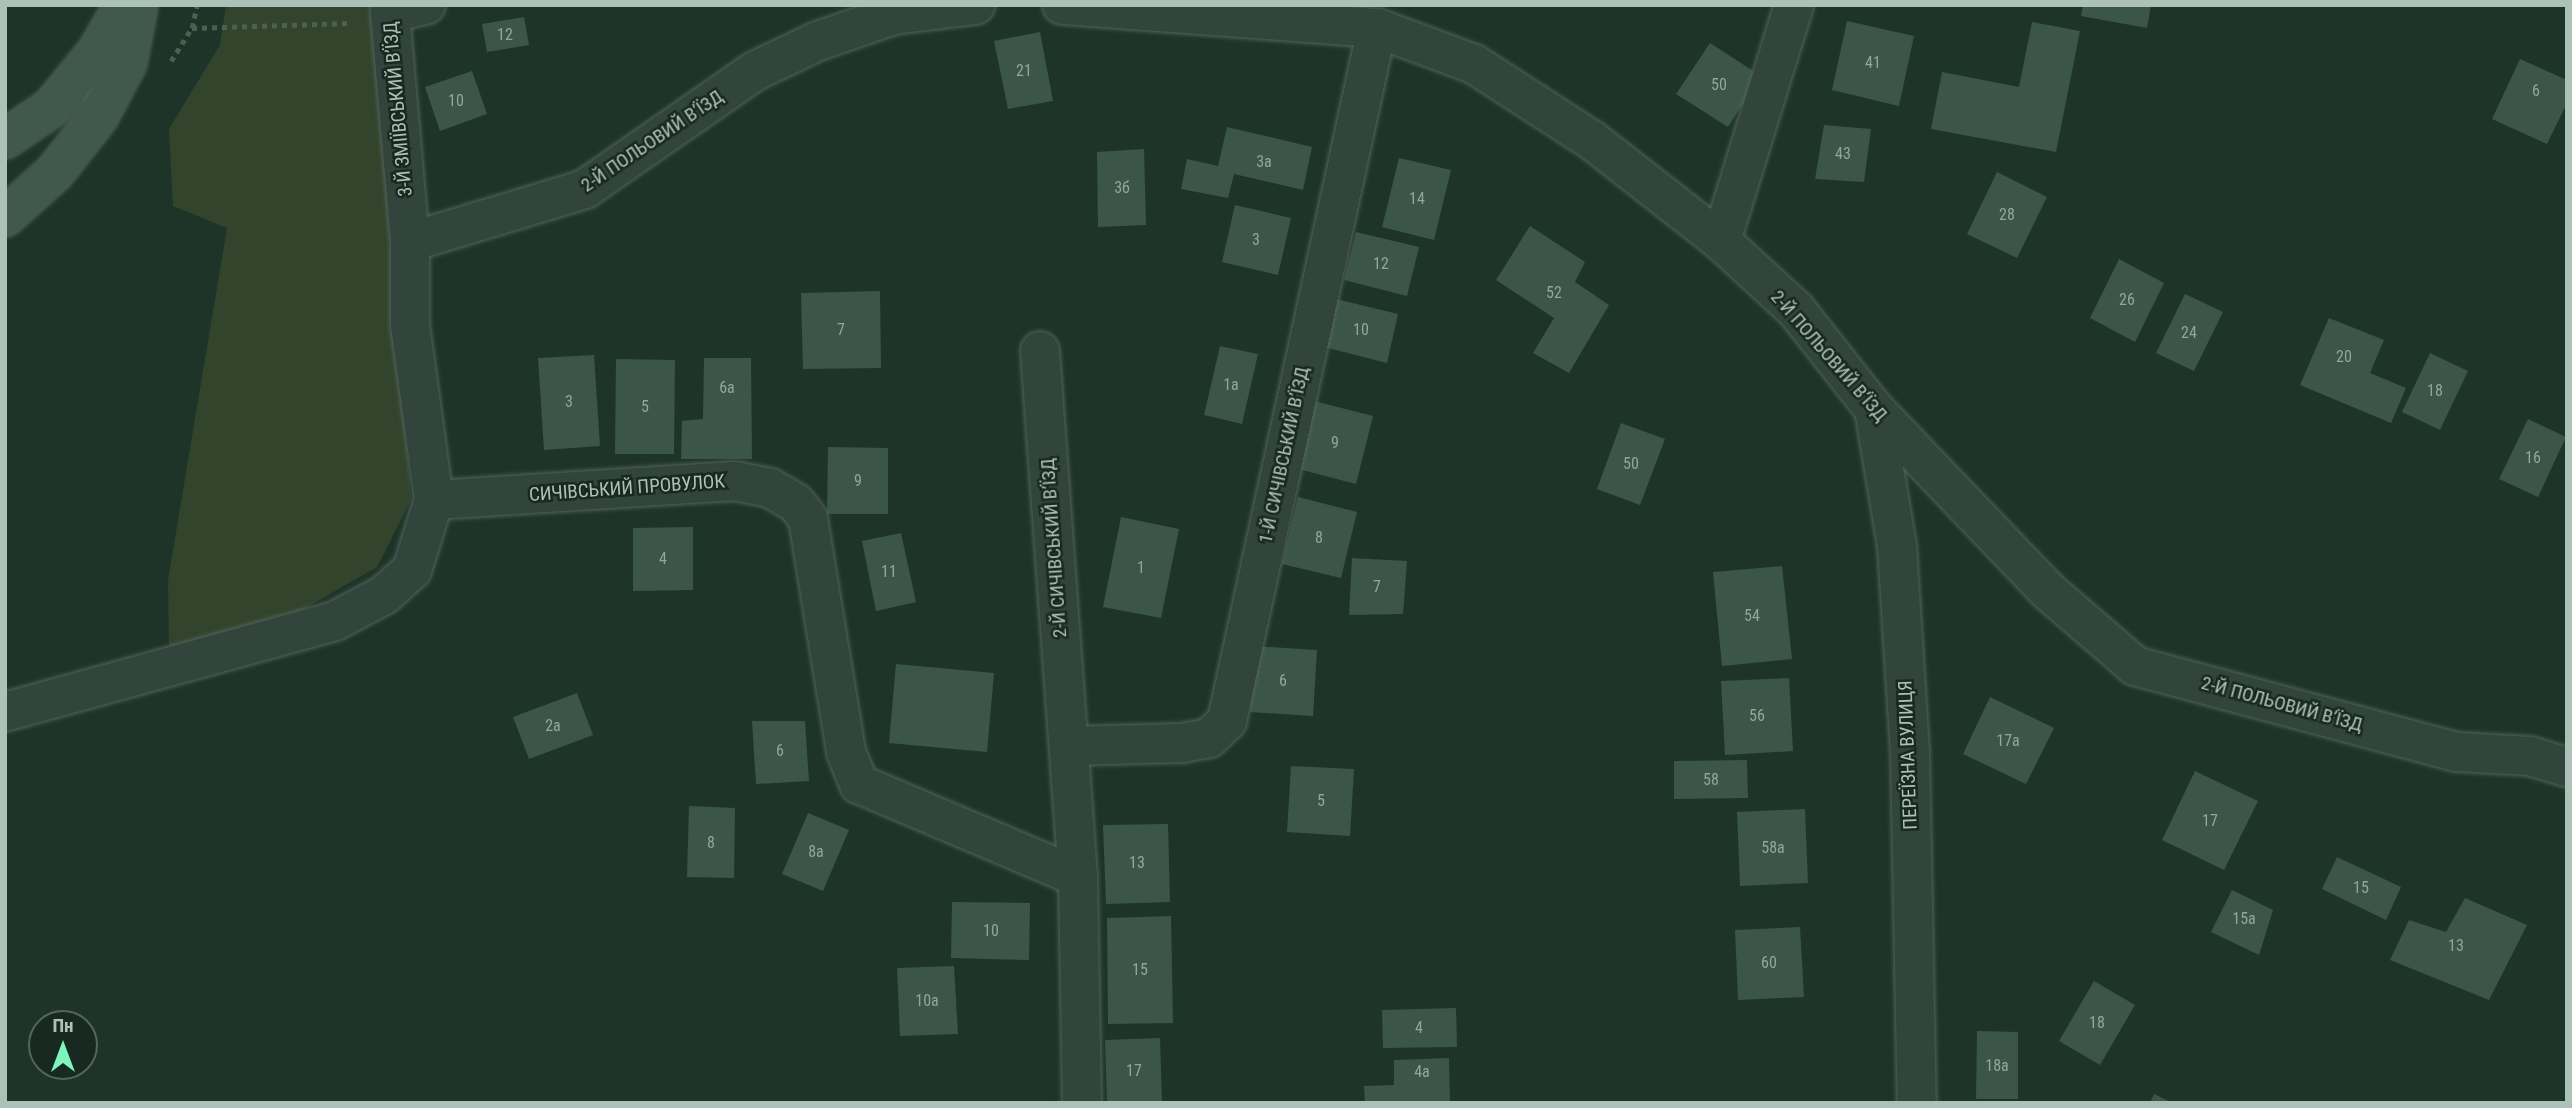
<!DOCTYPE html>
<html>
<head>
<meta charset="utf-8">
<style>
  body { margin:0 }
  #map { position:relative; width:2572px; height:1108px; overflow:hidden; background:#1f3429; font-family:"Roboto Condensed",sans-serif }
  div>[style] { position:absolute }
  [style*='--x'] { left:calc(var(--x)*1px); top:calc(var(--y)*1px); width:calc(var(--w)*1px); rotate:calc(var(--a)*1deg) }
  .green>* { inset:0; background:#32442c }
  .building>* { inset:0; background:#3b5548 }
  .path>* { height:4.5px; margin-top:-2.25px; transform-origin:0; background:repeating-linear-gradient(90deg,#4b614d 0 5px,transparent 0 10px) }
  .roads { filter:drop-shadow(0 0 2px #50635a) drop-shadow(0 0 2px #50635a) }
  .street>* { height:38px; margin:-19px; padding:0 19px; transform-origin:19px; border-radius:19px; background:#32453c }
  .secondary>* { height:38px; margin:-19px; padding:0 19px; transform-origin:19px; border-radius:19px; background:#40584d }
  span { translate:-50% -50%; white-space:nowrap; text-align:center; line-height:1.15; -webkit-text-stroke:5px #182921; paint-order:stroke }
  .number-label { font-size:16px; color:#90a79c }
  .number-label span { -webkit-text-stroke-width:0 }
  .street-label { font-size:19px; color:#acc2b8 }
  .frame { position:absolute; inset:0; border:7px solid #acc2b8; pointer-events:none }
  .north { position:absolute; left:28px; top:1010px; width:70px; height:70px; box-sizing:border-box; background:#182921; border:2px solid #53665d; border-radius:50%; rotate:0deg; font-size:19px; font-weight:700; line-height:28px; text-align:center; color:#acc2b8 }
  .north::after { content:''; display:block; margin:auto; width:24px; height:32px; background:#7ef5bd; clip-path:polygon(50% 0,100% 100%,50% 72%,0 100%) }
</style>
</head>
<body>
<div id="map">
  <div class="green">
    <i style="clip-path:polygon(226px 5px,372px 5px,411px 500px,377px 567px,302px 610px,169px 648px,168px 580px,227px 228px,173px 206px,169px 129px,220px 45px)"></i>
  </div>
  <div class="building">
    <i style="clip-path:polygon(2083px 5px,2151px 5px,2147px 28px,2081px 16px)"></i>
    <i style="clip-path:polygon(524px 17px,529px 45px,487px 52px,482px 24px)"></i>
    <i style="clip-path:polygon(1847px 21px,1914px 36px,1899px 106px,1832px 90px)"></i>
    <i style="clip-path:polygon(2032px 22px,2080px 31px,2056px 152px,1931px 129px,1942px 72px,2019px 87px)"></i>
    <i style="clip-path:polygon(1040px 32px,1053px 101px,1008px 109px,994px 41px)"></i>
    <i style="clip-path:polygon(1710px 43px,1761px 76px,1728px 127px,1676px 94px)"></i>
    <i style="clip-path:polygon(2520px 59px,2567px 80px,2567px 103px,2547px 144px,2492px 119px)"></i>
    <i style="clip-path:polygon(472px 71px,487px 114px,440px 131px,425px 87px)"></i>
    <i style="clip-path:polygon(1824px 125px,1871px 129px,1864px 182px,1815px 179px)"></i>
    <i style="clip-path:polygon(1227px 127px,1312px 147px,1303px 190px,1234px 174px,1228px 198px,1181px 189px,1187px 159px,1218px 166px)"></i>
    <i style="clip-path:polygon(1144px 149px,1146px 225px,1098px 227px,1097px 152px)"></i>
    <i style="clip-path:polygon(1399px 158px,1451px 170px,1434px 240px,1382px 227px)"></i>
    <i style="clip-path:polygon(1997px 172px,2047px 197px,2017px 258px,1967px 234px)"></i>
    <i style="clip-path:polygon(1235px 205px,1291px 218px,1278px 275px,1222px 262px)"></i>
    <i style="clip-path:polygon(1530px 226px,1585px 262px,1575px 282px,1609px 305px,1569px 373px,1533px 353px,1554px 318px,1496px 280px)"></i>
    <i style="clip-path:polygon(1356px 232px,1419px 247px,1407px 296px,1344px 280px)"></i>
    <i style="clip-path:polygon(2119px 259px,2164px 283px,2135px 342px,2090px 318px)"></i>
    <i style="clip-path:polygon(880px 291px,881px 368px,803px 369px,801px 293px)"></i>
    <i style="clip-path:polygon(2185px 294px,2223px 312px,2194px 371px,2156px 353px)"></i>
    <i style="clip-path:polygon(1336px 299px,1398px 314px,1387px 363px,1324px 347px)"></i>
    <i style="clip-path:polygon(2329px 318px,2384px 340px,2370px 373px,2406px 388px,2391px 423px,2300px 385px)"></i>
    <i style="clip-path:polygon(1220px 346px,1258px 354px,1242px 424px,1204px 415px)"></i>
    <i style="clip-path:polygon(2430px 353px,2468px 371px,2440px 430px,2402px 412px)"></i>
    <i style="clip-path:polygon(594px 355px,600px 446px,544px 450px,538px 358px)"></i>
    <i style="clip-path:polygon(704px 358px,751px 358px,752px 459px,681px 459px,682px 421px,703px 419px)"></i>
    <i style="clip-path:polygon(616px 359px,675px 360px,674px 454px,615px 454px)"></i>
    <i style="clip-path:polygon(1314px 401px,1373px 416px,1356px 484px,1298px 469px)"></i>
    <i style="clip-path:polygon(2528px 419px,2566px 437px,2538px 497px,2499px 479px)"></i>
    <i style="clip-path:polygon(1621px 423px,1665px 439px,1640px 505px,1597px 489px)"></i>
    <i style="clip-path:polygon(828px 447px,888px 448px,888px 514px,827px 514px)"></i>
    <i style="clip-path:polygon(1298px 497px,1357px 512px,1341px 578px,1282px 564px)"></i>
    <i style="clip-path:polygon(1121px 517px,1179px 529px,1161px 618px,1103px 607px)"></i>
    <i style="clip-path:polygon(693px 527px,693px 590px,633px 591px,633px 528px)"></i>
    <i style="clip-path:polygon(901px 533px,916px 602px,876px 611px,862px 541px)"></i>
    <i style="clip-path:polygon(1352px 558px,1407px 561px,1403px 614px,1349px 615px)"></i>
    <i style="clip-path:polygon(1782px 566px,1792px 659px,1722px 666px,1713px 572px)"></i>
    <i style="clip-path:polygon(1253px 646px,1317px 650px,1313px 716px,1250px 712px)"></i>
    <i style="clip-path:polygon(896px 664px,994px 673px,987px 752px,889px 743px)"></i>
    <i style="clip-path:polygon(1789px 678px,1793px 751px,1725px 755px,1721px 681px)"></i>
    <i style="clip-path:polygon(577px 693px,593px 735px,529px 759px,513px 717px)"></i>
    <i style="clip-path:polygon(1990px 697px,2054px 728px,2026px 784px,1963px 754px)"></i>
    <i style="clip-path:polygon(752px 721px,805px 721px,809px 781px,756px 784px)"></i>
    <i style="clip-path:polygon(1747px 760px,1748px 798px,1674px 799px,1674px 761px)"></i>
    <i style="clip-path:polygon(1291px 766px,1354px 769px,1350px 836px,1287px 832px)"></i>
    <i style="clip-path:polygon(2195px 771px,2258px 801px,2224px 870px,2162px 840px)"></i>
    <i style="clip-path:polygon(689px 806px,735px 808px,734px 878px,687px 877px)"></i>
    <i style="clip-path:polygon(1805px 809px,1808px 883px,1740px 886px,1737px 812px)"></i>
    <i style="clip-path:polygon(808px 813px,849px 830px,823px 891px,782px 874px)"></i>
    <i style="clip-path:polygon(1168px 824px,1170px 902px,1106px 904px,1103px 825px)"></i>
    <i style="clip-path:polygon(2337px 857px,2401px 887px,2386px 920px,2322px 889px)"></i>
    <i style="clip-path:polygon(2232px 890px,2273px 910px,2259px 955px,2211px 932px)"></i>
    <i style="clip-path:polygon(2465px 898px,2527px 925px,2489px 1000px,2390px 960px,2409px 920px,2446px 932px)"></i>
    <i style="clip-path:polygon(952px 902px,1030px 903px,1029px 960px,951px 958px)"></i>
    <i style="clip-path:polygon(1171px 916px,1173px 1023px,1108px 1024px,1107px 918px)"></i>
    <i style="clip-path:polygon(1800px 927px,1804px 997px,1738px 1000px,1735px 930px)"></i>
    <i style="clip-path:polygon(954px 966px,958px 1034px,900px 1036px,897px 968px)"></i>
    <i style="clip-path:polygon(2094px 981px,2135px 1005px,2100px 1065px,2059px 1041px)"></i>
    <i style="clip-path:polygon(1456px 1008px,1457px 1047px,1383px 1048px,1382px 1010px)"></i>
    <i style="clip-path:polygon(1977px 1031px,2018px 1032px,2018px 1099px,1976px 1099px)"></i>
    <i style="clip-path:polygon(1160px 1038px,1162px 1103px,1107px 1103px,1105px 1040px)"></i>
    <i style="clip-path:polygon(1449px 1058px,1450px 1103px,1365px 1103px,1364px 1086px,1394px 1085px,1394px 1060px)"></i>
    <i style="clip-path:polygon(2154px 1094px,2173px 1103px,2150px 1103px)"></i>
  </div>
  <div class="path">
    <i style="--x:192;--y:28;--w:160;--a:-1.8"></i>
    <i style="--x:171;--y:61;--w:39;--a:-58"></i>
    <i style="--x:192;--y:28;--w:24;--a:-78"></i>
  </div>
  <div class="roads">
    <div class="street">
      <i style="--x:1062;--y:5;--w:316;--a:4.2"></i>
      <i style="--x:1377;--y:28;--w:103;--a:20.4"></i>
      <i style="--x:1474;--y:64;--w:142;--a:32.9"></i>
      <i style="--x:1593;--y:141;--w:162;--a:38"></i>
      <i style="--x:1721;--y:241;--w:102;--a:42.6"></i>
      <i style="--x:1796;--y:310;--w:126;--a:51.8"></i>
      <i style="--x:1874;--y:409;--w:250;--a:46.3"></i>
      <i style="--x:2047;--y:590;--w:116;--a:40.8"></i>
      <i style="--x:2135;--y:666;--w:333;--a:15"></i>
      <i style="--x:2457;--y:752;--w:73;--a:3.1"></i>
      <i style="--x:2530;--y:756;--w:39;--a:17"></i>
      <i style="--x:1721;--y:241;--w:247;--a:-72.8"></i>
      <i style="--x:410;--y:242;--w:183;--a:-16.8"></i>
      <i style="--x:585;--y:189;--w:207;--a:-34.8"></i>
      <i style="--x:755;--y:71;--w:70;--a:-25.5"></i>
      <i style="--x:818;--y:41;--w:80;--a:-18.9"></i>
      <i style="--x:894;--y:15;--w:82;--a:-7"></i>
      <i style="--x:1040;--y:351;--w:527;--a:85.87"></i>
      <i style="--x:1078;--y:877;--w:226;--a:89"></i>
      <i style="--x:1874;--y:409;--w:139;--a:80.5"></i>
      <i style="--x:1897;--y:546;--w:206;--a:86.4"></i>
      <i style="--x:1910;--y:752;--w:351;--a:88.9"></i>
      <i style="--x:434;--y:500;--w:302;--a:-3.6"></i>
      <i style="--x:735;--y:481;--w:36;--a:11"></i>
      <i style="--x:770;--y:488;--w:30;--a:30"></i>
      <i style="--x:796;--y:503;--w:20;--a:53"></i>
      <i style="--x:808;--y:519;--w:236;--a:80.7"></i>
      <i style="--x:846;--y:752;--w:35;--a:68"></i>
      <i style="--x:859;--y:784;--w:238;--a:23"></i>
      <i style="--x:5;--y:712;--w:342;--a:-15.4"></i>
      <i style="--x:335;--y:621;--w:55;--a:-28"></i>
      <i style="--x:384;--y:595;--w:38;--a:-42"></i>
      <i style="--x:412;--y:570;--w:73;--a:-72.6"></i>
      <i style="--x:434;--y:500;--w:177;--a:-97.8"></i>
      <i style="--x:410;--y:325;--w:83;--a:-90"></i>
      <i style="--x:410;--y:242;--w:230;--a:-95"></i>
      <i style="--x:390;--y:13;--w:37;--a:-13"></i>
      <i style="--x:1069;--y:746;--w:113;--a:-1.5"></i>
      <i style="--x:1182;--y:743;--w:27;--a:-10"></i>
      <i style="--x:1209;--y:738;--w:25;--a:-43"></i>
      <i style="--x:1227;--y:721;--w:709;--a:-77.79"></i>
    </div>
    <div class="secondary">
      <i style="--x:5;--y:139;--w:55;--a:-34"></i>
      <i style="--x:51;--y:108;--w:72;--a:-50.6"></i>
      <i style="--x:97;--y:52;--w:54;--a:-60.1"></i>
      <i style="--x:5;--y:217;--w:67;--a:-42"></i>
      <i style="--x:55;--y:172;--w:71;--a:-51.8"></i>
      <i style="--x:99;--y:116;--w:60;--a:-62.2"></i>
      <i style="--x:127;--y:63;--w:59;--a:-79.3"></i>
    </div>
  </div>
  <div class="number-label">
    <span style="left:505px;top:35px">12</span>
    <span style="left:1873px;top:63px">41</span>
    <span style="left:1024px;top:71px">21</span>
    <span style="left:1719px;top:85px">50</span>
    <span style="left:2536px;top:91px">6</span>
    <span style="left:456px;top:101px">10</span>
    <span style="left:1843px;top:154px">43</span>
    <span style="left:1264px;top:162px">3а</span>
    <span style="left:1122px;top:188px">3б</span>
    <span style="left:1417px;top:199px">14</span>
    <span style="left:2007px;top:215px">28</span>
    <span style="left:1256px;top:240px">3</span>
    <span style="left:1381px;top:264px">12</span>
    <span style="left:1554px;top:293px">52</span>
    <span style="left:2127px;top:300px">26</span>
    <span style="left:841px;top:330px">7</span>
    <span style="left:1361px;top:330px">10</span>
    <span style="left:2189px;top:333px">24</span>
    <span style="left:2344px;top:357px">20</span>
    <span style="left:1231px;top:385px">1а</span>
    <span style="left:727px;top:388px">6а</span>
    <span style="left:2435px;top:391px">18</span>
    <span style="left:569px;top:402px">3</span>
    <span style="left:645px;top:407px">5</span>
    <span style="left:1335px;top:443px">9</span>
    <span style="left:2533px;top:458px">16</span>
    <span style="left:1631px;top:464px">50</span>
    <span style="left:858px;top:481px">9</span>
    <span style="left:1319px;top:538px">8</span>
    <span style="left:663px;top:559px">4</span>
    <span style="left:1141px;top:568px">1</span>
    <span style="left:889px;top:572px">11</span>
    <span style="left:1377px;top:587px">7</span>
    <span style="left:1752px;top:616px">54</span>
    <span style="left:1283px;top:681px">6</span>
    <span style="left:1757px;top:716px">56</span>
    <span style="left:553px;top:726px">2а</span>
    <span style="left:2008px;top:741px">17а</span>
    <span style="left:780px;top:751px">6</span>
    <span style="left:1711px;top:780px">58</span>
    <span style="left:1321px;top:801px">5</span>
    <span style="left:2210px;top:821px">17</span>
    <span style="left:711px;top:843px">8</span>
    <span style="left:1773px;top:848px">58а</span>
    <span style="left:816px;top:852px">8а</span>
    <span style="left:1137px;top:863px">13</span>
    <span style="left:2361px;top:888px">15</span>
    <span style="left:2244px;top:919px">15а</span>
    <span style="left:991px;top:931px">10</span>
    <span style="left:2456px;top:946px">13</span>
    <span style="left:1769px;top:963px">60</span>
    <span style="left:1140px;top:970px">15</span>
    <span style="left:927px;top:1001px">10а</span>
    <span style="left:2097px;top:1023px">18</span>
    <span style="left:1419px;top:1028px">4</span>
    <span style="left:1997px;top:1066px">18а</span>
    <span style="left:1134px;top:1071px">17</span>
    <span style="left:1422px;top:1072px">4а</span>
  </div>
  <div class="street-label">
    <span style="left:398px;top:109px;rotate:-95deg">3-Й ЗМІЇВСЬКИЙ В’ЇЗД</span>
    <span style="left:652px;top:141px;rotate:-34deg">2-Й ПОЛЬОВИЙ В’ЇЗД</span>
    <span style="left:1829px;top:356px;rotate:49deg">2-Й ПОЛЬОВИЙ В’ЇЗД</span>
    <span style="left:1284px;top:455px;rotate:-78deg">1-Й СИЧІВСЬКИЙ В’ЇЗД</span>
    <span style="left:627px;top:488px;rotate:-4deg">СИЧІВСЬКИЙ ПРОВУЛОК</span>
    <span style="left:1054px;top:548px;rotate:-94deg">2-Й СИЧІВСЬКИЙ В’ЇЗД</span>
    <span style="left:2282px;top:704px;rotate:15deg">2-Й ПОЛЬОВИЙ В’ЇЗД</span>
    <span style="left:1908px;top:755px;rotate:-92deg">ПЕРЕЇЗНА ВУЛИЦЯ</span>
  </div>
  <div class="frame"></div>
  <div class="north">Пн</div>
</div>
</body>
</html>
